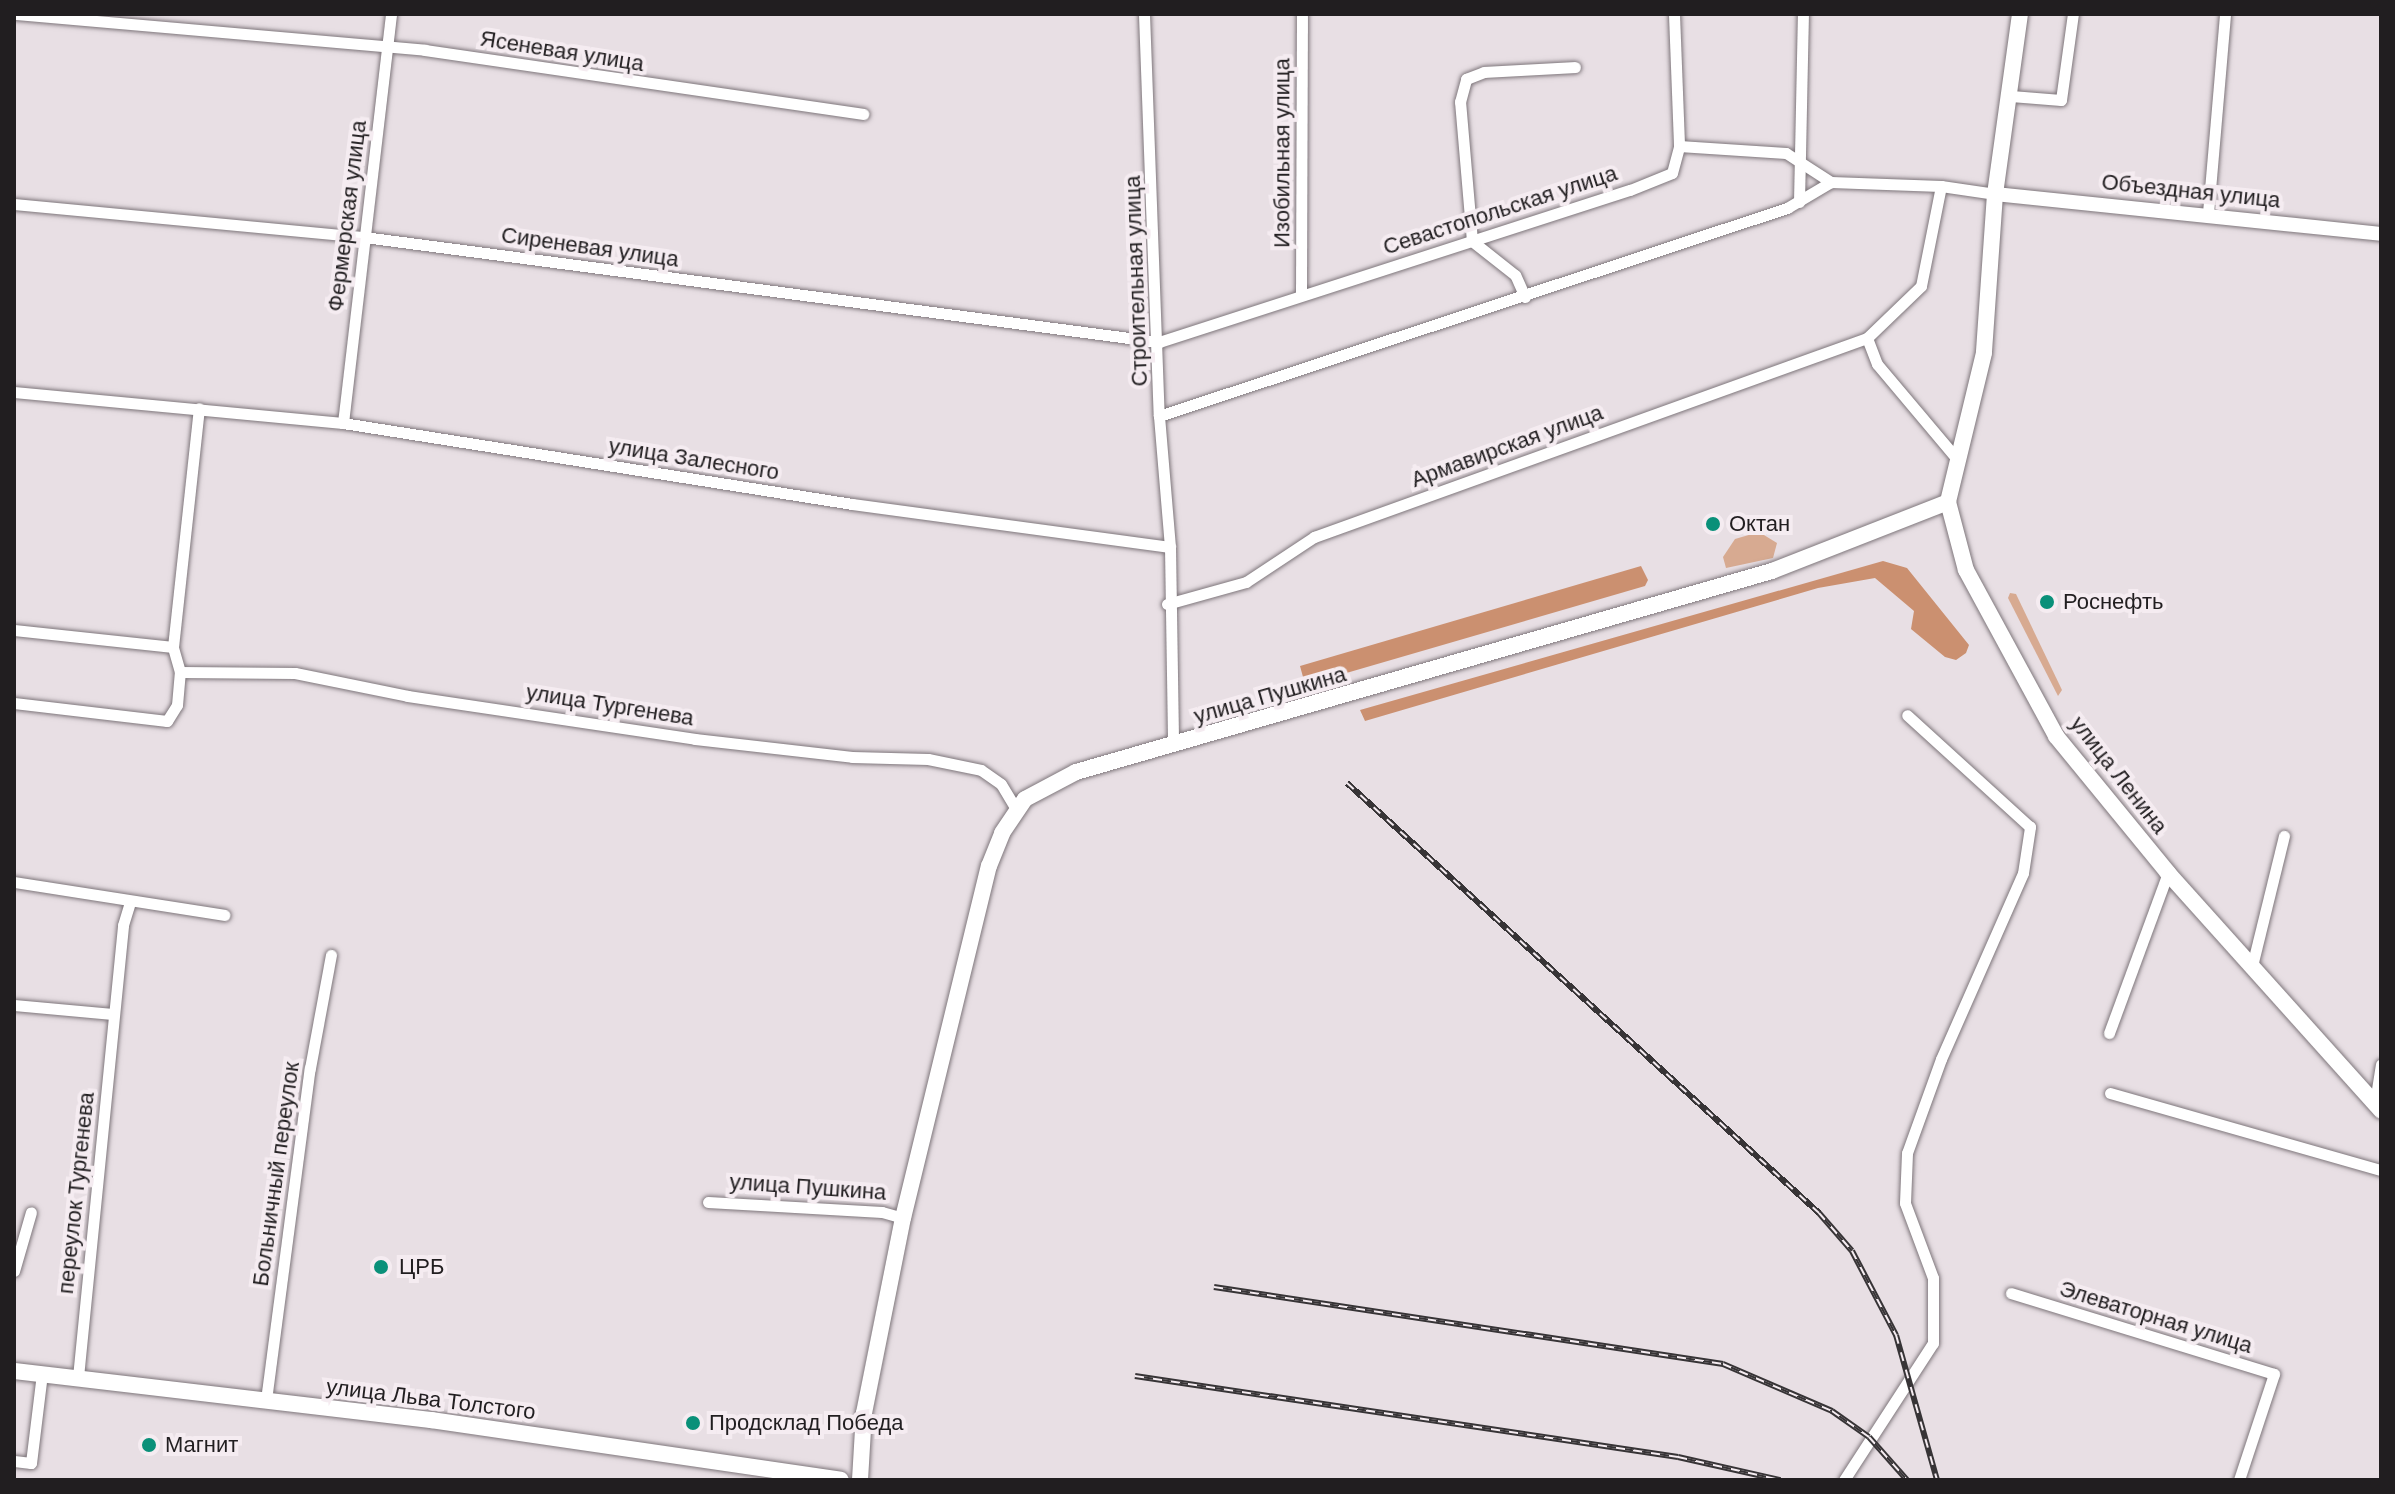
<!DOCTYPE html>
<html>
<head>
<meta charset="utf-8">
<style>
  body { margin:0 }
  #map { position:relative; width:2395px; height:1494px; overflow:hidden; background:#e8dfe4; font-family:"DM Sans",sans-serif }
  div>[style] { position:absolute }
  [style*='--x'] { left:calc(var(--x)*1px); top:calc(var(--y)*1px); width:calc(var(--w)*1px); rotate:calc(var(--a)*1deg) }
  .green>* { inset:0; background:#d7aa91 }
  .forest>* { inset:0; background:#cb9070 }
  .roads { filter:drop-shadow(0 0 2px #7e767b) drop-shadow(0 0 2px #7e767b) }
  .minor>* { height:11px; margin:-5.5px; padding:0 5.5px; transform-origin:5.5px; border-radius:5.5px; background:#fff }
  .tertiary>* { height:14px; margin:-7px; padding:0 7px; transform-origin:7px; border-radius:7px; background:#fff }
  .secondary>* { height:16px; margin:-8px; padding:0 8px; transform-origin:8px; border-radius:8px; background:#fff }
  .rail>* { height:6px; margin-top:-3px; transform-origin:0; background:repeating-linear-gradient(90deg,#f5ecf1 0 9px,#373436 0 18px); box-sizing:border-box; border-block:2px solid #373436 }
  .dots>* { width:22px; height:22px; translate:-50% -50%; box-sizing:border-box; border:4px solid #f5ecf1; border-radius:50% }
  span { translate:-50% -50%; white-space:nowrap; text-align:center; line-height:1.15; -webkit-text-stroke:8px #f5ecf1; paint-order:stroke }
  .street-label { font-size:22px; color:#211e20 }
  .poi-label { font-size:22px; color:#211e20 }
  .left { translate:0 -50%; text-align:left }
  .frame { position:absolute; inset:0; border:16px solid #211e20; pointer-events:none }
</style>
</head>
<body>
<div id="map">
  <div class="green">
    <i style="clip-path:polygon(1759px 532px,1777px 543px,1773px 558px,1726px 568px,1723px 557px,1735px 539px)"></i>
    <i style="clip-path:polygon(2010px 593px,2016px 594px,2062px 690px,2058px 696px,2008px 598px)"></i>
  </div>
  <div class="forest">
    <i style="clip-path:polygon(1883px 561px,1907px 568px,1969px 645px,1966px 653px,1956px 660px,1945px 657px,1911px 629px,1914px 611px,1875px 578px,1818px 588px,1365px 721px,1360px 710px)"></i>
    <i style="clip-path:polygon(1641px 566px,1648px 580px,1645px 586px,1312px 683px,1303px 677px,1300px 666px)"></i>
  </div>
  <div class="roads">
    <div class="minor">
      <i style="--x:16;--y:14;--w:411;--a:5"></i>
      <i style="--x:425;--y:50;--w:443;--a:8.3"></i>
      <i style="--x:1144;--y:14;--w:402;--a:87.9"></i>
      <i style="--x:1159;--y:416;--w:131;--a:85.2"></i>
      <i style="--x:1674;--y:14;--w:132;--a:87.8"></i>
      <i style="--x:2011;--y:96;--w:50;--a:4.6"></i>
      <i style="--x:2061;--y:100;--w:87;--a:-82.1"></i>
      <i style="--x:1799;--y:202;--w:188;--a:-88.8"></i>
      <i style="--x:14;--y:204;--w:352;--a:5.4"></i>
      <i style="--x:364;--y:237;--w:802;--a:7.52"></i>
      <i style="--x:1159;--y:342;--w:495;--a:-17.9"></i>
      <i style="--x:1630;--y:190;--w:45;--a:-22"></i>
      <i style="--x:1672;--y:173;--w:28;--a:-75"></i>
      <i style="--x:1679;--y:146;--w:107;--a:3.7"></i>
      <i style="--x:1786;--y:153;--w:54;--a:32.8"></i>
      <i style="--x:2208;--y:213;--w:200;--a:-85.1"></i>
      <i style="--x:1301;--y:293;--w:279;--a:-89.8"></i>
      <i style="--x:1525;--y:297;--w:24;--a:-114"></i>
      <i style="--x:1515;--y:275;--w:55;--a:-141.7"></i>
      <i style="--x:1472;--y:241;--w:140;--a:-94.9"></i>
      <i style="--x:1460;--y:102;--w:24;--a:-75"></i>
      <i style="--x:1466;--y:79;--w:19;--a:-21"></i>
      <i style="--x:1484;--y:72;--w:91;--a:-3.1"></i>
      <i style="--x:1867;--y:338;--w:75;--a:-43.9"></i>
      <i style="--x:1921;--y:286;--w:102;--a:-78.7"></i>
      <i style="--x:14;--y:392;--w:330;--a:5.4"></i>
      <i style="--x:343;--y:423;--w:515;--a:9.04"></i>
      <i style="--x:852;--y:504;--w:321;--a:7.7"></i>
      <i style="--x:1170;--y:547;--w:198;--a:89.1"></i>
      <i style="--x:1159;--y:416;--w:662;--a:-18.33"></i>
      <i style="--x:1787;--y:208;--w:51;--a:-30.6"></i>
      <i style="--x:1831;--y:182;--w:110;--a:2.1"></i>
      <i style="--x:1941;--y:186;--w:55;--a:8.4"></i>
      <i style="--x:343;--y:423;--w:412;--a:-83.3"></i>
      <i style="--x:1167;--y:604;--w:82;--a:-15.6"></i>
      <i style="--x:1246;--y:582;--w:82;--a:-33.5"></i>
      <i style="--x:1314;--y:537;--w:588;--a:-19.79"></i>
      <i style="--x:1867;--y:338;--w:28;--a:69"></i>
      <i style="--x:1877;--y:364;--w:124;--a:49.9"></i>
      <i style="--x:14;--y:630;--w:160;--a:6.1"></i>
      <i style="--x:180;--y:672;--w:115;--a:0.5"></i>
      <i style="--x:295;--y:673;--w:115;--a:11.5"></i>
      <i style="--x:408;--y:696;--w:290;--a:8.5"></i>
      <i style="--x:695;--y:739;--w:158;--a:6.5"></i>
      <i style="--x:852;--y:757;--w:76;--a:1.5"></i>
      <i style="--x:928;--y:759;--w:54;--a:11.7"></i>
      <i style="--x:981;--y:770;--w:24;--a:35"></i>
      <i style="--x:1001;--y:784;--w:29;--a:59"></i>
      <i style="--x:14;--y:703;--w:154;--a:6.7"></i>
      <i style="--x:167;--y:721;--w:19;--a:-58"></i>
      <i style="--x:177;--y:705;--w:33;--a:-85"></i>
      <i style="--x:180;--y:672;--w:26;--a:-106"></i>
      <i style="--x:173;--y:647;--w:240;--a:-83.8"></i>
      <i style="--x:14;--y:882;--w:213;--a:8.9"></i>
      <i style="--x:2252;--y:966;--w:134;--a:-76.2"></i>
      <i style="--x:14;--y:1005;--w:99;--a:5.2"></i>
      <i style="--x:2109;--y:1033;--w:171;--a:-69.8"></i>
      <i style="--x:2110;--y:1093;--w:282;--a:15.9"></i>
      <i style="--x:2375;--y:1102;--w:38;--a:-81"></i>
      <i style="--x:708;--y:1202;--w:174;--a:3.3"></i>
      <i style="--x:882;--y:1212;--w:22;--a:16"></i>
      <i style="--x:14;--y:1271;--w:61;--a:-73.9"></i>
      <i style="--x:2011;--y:1293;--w:275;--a:17.1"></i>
      <i style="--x:2274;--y:1374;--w:112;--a:108.3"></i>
      <i style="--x:78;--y:1377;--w:454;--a:-84.3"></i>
      <i style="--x:123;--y:925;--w:24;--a:-73"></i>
      <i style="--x:266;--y:1400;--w:335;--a:-82.5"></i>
      <i style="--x:310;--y:1068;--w:115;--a:-79.5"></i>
      <i style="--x:14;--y:1461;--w:17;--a:7"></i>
      <i style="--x:31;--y:1463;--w:91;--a:-83"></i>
      <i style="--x:1844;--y:1480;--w:163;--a:-57"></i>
      <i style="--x:1933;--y:1343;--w:65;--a:-90"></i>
      <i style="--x:1933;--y:1278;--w:80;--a:-110.5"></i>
      <i style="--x:1905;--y:1203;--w:50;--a:-87.7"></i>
      <i style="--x:1907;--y:1153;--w:100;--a:-70.1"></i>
      <i style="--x:1941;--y:1059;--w:203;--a:-66.2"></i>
      <i style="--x:2023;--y:873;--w:47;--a:-81.3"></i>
      <i style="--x:2030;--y:827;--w:166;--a:-137.7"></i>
    </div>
    <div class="tertiary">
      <i style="--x:1995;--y:194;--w:388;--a:5.9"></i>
    </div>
    <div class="secondary">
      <i style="--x:2020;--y:14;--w:182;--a:97.9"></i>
      <i style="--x:1995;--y:194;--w:159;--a:94"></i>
      <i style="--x:1984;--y:353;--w:153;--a:103.6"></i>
      <i style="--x:1948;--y:502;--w:70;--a:75.2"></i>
      <i style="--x:1966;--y:570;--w:189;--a:61.5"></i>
      <i style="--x:2056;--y:736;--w:177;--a:50.7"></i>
      <i style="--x:2168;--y:873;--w:319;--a:48.1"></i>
      <i style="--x:14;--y:1371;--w:420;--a:6.7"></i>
      <i style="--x:431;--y:1420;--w:414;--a:8.3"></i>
      <i style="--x:860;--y:1480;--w:67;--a:-86.6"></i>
      <i style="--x:864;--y:1413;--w:199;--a:-78.7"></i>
      <i style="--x:903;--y:1218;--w:362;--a:-76.3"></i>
      <i style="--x:989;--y:866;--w:35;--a:-68"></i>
      <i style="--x:1002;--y:833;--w:41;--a:-55.9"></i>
      <i style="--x:1025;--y:799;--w:58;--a:-27.9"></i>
      <i style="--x:1076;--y:772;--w:724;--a:-16.11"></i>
      <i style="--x:1772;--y:571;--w:189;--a:-21.4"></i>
    </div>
  </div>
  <div class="rail">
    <i style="--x:1347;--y:783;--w:639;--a:42.33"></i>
    <i style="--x:1819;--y:1213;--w:50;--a:49"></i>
    <i style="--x:1852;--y:1251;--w:95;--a:62.4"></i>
    <i style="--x:1896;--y:1335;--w:151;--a:74.2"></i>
    <i style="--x:1214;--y:1287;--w:515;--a:8.6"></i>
    <i style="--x:1723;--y:1364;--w:119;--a:23.3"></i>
    <i style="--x:1832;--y:1411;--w:45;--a:35.1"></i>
    <i style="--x:1869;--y:1437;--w:57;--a:48.5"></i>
    <i style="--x:1135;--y:1376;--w:549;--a:8.48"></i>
    <i style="--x:1678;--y:1457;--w:105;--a:12.7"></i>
  </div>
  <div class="dots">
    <i style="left:1713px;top:524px;background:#0a9079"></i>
    <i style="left:2047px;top:602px;background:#0a9079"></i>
    <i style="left:381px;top:1267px;background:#0a9079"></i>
    <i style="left:693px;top:1423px;background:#0a9079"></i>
    <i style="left:149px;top:1445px;background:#0a9079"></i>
  </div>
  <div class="street-label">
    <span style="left:562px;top:51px;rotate:9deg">Ясеневая улица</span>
    <span style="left:1282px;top:153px;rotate:-90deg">Изобильная улица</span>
    <span style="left:2191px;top:191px;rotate:6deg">Объездная улица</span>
    <span style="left:1500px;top:210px;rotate:-18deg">Севастопольская улица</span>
    <span style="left:347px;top:216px;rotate:-83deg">Фермерская улица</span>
    <span style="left:590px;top:247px;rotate:8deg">Сиреневая улица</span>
    <span style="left:1136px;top:281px;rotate:-92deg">Строительная улица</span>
    <span style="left:1507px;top:446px;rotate:-20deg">Армавирская улица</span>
    <span style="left:694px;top:459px;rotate:9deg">улица Залесного</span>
    <span style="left:1270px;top:695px;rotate:-16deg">улица Пушкина</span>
    <span style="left:610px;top:705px;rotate:9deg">улица Тургенева</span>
    <span style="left:2119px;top:775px;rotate:52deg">улица Ленина</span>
    <span style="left:276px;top:1174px;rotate:-82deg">Больничный переулок</span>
    <span style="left:808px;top:1187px;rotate:4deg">улица Пушкина</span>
    <span style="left:76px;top:1193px;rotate:-84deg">переулок Тургенева</span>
    <span style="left:2156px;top:1317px;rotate:17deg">Элеваторная улица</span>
    <span style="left:431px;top:1399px;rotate:7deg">улица Льва Толстого</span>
  </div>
  <div class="poi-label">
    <span class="left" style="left:1729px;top:524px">Октан</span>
    <span class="left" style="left:2063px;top:602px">Роснефть</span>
    <span class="left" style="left:399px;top:1267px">ЦРБ</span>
    <span class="left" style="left:709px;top:1423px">Продсклад Победа</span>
    <span class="left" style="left:165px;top:1445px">Магнит</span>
  </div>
  <div class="frame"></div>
</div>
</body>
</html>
